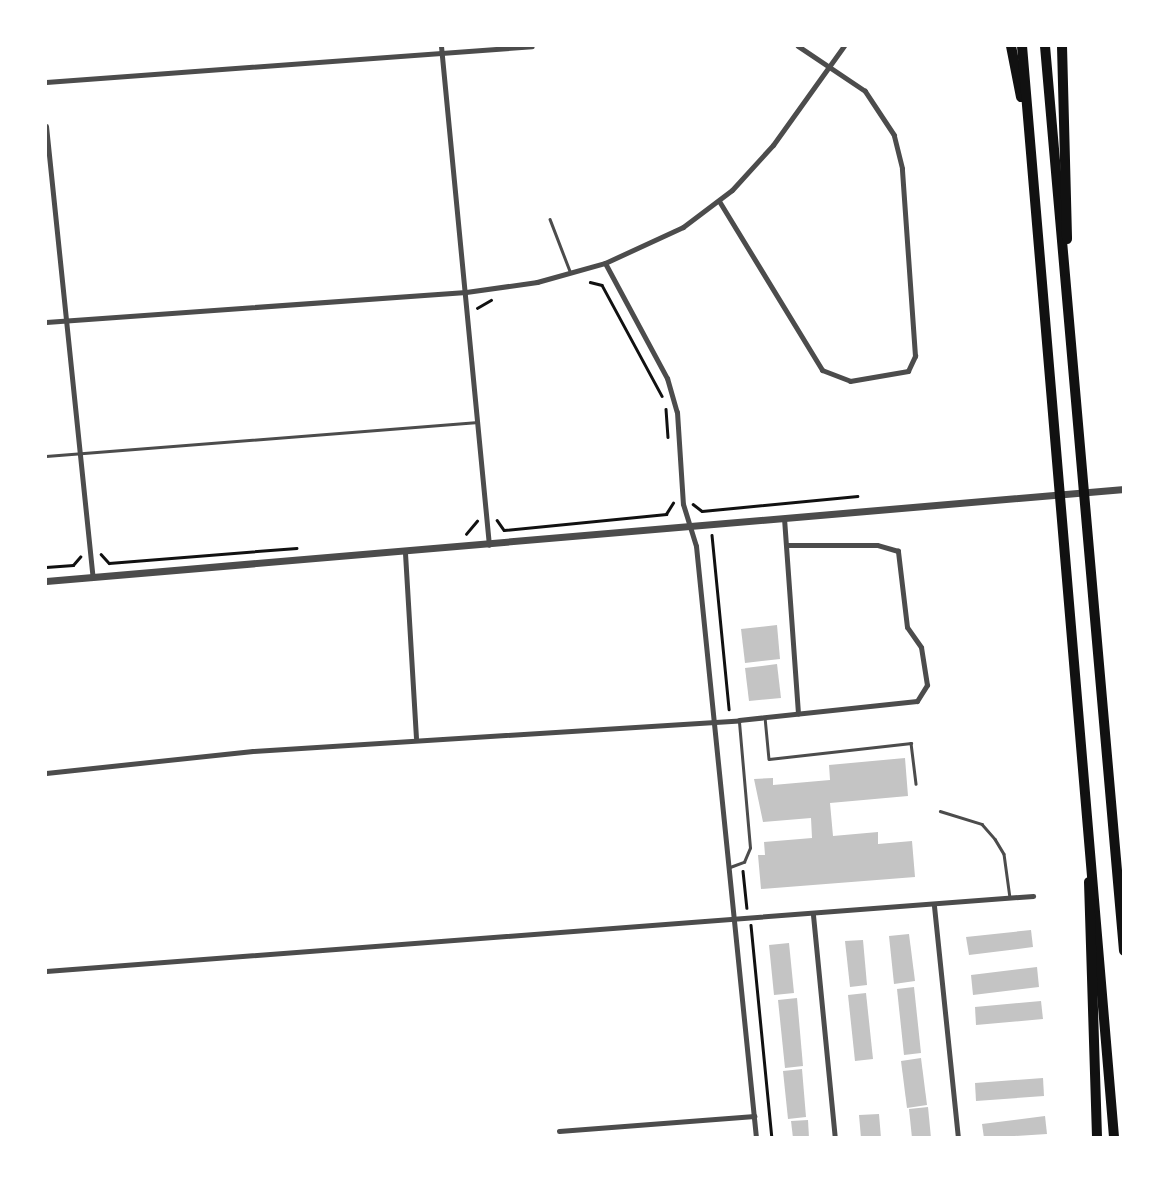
<!DOCTYPE html>
<html>
<head>
<meta charset="utf-8">
<style>
  body { margin:0 }
  #map { position:relative; width:1169px; height:1183px; overflow:hidden; background:#fff; font-family:"Open Sans",sans-serif }
  div>[style] { position:absolute }
  [style*='--x'] { left:calc(var(--x)*1px); top:calc(var(--y)*1px); width:calc(var(--w)*1px); rotate:calc(var(--a)*1deg) }
  .building>* { inset:0; background:#c4c4c4 }
  .path>* { height:2.5px; margin:-1.25px; padding:0 1.25px; transform-origin:1.25px; border-radius:1.25px; background:#111 }
  .service>* { height:2.5px; margin:-1.25px; padding:0 1.25px; transform-origin:1.25px; border-radius:1.25px; background:#4c4c4c }
  .minor>* { height:5px; margin:-2.5px; padding:0 2.5px; transform-origin:2.5px; border-radius:2.5px; background:#4c4c4c }
  .tertiary>* { height:7px; margin:-3.5px; padding:0 3.5px; transform-origin:3.5px; border-radius:3.5px; background:#4c4c4c }
  .motorway>* { height:10px; margin:-5px; padding:0 5px; transform-origin:5px; border-radius:5px; background:#111 }
  span { translate:-50% -50%; white-space:nowrap; text-align:center; line-height:1.15; -webkit-text-stroke:7px #fff; paint-order:stroke }
  .frame { position:absolute; inset:0; border:47px solid #fff; pointer-events:none }
</style>
</head>
<body>
<div id="map">
  <div class="building">
    <i style="clip-path:polygon(777px 625px,780px 659px,745px 663px,741px 629px)"></i>
    <i style="clip-path:polygon(777px 664px,781px 698px,749px 701px,745px 668px)"></i>
    <i style="clip-path:polygon(905px 758px,908px 796px,830px 803px,833px 836px,878px 832px,878px 844px,912px 841px,915px 877px,761px 889px,758px 855px,765px 855px,764px 842px,812px 838px,811px 818px,763px 822px,754px 779px,773px 778px,773px 785px,830px 780px,829px 765px)"></i>
    <i style="clip-path:polygon(1031px 930px,1033px 947px,969px 955px,966px 937px)"></i>
    <i style="clip-path:polygon(909px 934px,915px 981px,894px 984px,889px 936px)"></i>
    <i style="clip-path:polygon(863px 940px,867px 985px,850px 987px,845px 941px)"></i>
    <i style="clip-path:polygon(789px 943px,794px 993px,774px 995px,769px 945px)"></i>
    <i style="clip-path:polygon(1037px 967px,1039px 987px,973px 995px,971px 975px)"></i>
    <i style="clip-path:polygon(914px 987px,921px 1053px,904px 1055px,897px 989px)"></i>
    <i style="clip-path:polygon(866px 993px,873px 1059px,855px 1061px,848px 995px)"></i>
    <i style="clip-path:polygon(797px 998px,803px 1066px,785px 1068px,778px 1000px)"></i>
    <i style="clip-path:polygon(1041px 1001px,1043px 1019px,976px 1025px,975px 1007px)"></i>
    <i style="clip-path:polygon(921px 1058px,927px 1105px,907px 1108px,901px 1061px)"></i>
    <i style="clip-path:polygon(802px 1069px,806px 1117px,788px 1119px,783px 1071px)"></i>
    <i style="clip-path:polygon(1043px 1078px,1044px 1096px,976px 1101px,975px 1083px)"></i>
    <i style="clip-path:polygon(928px 1107px,931px 1138px,912px 1138px,909px 1109px)"></i>
    <i style="clip-path:polygon(879px 1114px,881px 1138px,861px 1138px,859px 1115px)"></i>
    <i style="clip-path:polygon(1045px 1116px,1047px 1134px,984px 1138px,982px 1124px)"></i>
    <i style="clip-path:polygon(808px 1120px,809px 1138px,793px 1138px,791px 1121px)"></i>
  </div>
  <div class="path">
    <i style="--x:590;--y:282;--w:12;--a:14"></i>
    <i style="--x:602;--y:285;--w:126;--a:61.6"></i>
    <i style="--x:477;--y:308;--w:16;--a:-30"></i>
    <i style="--x:666;--y:409;--w:28;--a:86"></i>
    <i style="--x:693;--y:504;--w:11;--a:38"></i>
    <i style="--x:702;--y:511;--w:156;--a:-5.5"></i>
    <i style="--x:497;--y:520;--w:12;--a:55"></i>
    <i style="--x:504;--y:530;--w:163;--a:-5.6"></i>
    <i style="--x:666;--y:514;--w:13;--a:-58"></i>
    <i style="--x:466;--y:534;--w:17;--a:-50"></i>
    <i style="--x:712;--y:535;--w:175;--a:84.4"></i>
    <i style="--x:101;--y:554;--w:12;--a:48"></i>
    <i style="--x:109;--y:563;--w:188;--a:-4.6"></i>
    <i style="--x:46;--y:567;--w:27;--a:-4"></i>
    <i style="--x:73;--y:565;--w:11;--a:-49"></i>
    <i style="--x:743;--y:871;--w:37;--a:84"></i>
    <i style="--x:751;--y:925;--w:214;--a:84.4"></i>
  </div>
  <div class="service">
    <i style="--x:550;--y:219;--w:56;--a:69"></i>
    <i style="--x:46;--y:456;--w:430;--a:-4.5"></i>
    <i style="--x:765;--y:717;--w:42;--a:84.6"></i>
    <i style="--x:769;--y:759;--w:143;--a:-6.4"></i>
    <i style="--x:911;--y:743;--w:41;--a:83"></i>
    <i style="--x:940;--y:811;--w:44;--a:17.2"></i>
    <i style="--x:982;--y:824;--w:20;--a:49"></i>
    <i style="--x:995;--y:839;--w:17;--a:59"></i>
    <i style="--x:1004;--y:854;--w:44;--a:82.2"></i>
    <i style="--x:730;--y:867;--w:15;--a:-20"></i>
    <i style="--x:744;--y:862;--w:15;--a:-67"></i>
    <i style="--x:750;--y:848;--w:126;--a:-95"></i>
  </div>
  <div class="minor">
    <i style="--x:441;--y:46;--w:501;--a:84.51"></i>
    <i style="--x:46;--y:82;--w:487;--a:-4.2"></i>
    <i style="--x:46;--y:126;--w:454;--a:84.1"></i>
    <i style="--x:719;--y:201;--w:198;--a:58.6"></i>
    <i style="--x:822;--y:370;--w:30;--a:21"></i>
    <i style="--x:850;--y:381;--w:59;--a:-9.8"></i>
    <i style="--x:908;--y:371;--w:17;--a:-65"></i>
    <i style="--x:915;--y:356;--w:188;--a:-94"></i>
    <i style="--x:902;--y:168;--w:34;--a:-104"></i>
    <i style="--x:894;--y:135;--w:53;--a:-123.4"></i>
    <i style="--x:865;--y:91;--w:81;--a:-146.1"></i>
    <i style="--x:605;--y:263;--w:131;--a:61.7"></i>
    <i style="--x:667;--y:378;--w:35;--a:74"></i>
    <i style="--x:677;--y:412;--w:92;--a:86.3"></i>
    <i style="--x:683;--y:504;--w:44;--a:72.8"></i>
    <i style="--x:696;--y:546;--w:595;--a:84.21"></i>
    <i style="--x:46;--y:322;--w:421;--a:-4.1"></i>
    <i style="--x:466;--y:292;--w:72;--a:-8"></i>
    <i style="--x:537;--y:282;--w:71;--a:-15.6"></i>
    <i style="--x:605;--y:263;--w:86;--a:-24.8"></i>
    <i style="--x:683;--y:227;--w:61;--a:-37.1"></i>
    <i style="--x:732;--y:190;--w:61;--a:-47.7"></i>
    <i style="--x:773;--y:145;--w:122;--a:-54.4"></i>
    <i style="--x:784;--y:518;--w:196;--a:85.9"></i>
    <i style="--x:405;--y:553;--w:185;--a:86.6"></i>
    <i style="--x:46;--y:773;--w:208;--a:-6.1"></i>
    <i style="--x:253;--y:751;--w:487;--a:-3.6"></i>
    <i style="--x:739;--y:720;--w:179;--a:-6.1"></i>
    <i style="--x:917;--y:701;--w:19;--a:-58"></i>
    <i style="--x:927;--y:685;--w:38;--a:-99"></i>
    <i style="--x:921;--y:647;--w:24;--a:-125"></i>
    <i style="--x:907;--y:627;--w:77;--a:-96.8"></i>
    <i style="--x:898;--y:551;--w:22;--a:-164"></i>
    <i style="--x:877;--y:545;--w:90;--a:180"></i>
    <i style="--x:934;--y:906;--w:233;--a:84.1"></i>
    <i style="--x:813;--y:915;--w:224;--a:84.4"></i>
    <i style="--x:46;--y:971;--w:990;--a:-4.35"></i>
    <i style="--x:559;--y:1131;--w:196;--a:-4.4"></i>
  </div>
  <div class="tertiary">
    <i style="--x:46;--y:581;--w:1082;--a:-4.88"></i>
  </div>
  <div class="motorway">
    <i style="--x:1011;--y:46;--w:52;--a:78.9"></i>
    <i style="--x:1022;--y:46;--w:1096;--a:85.18"></i>
    <i style="--x:1045;--y:46;--w:908;--a:85.01"></i>
    <i style="--x:1062;--y:46;--w:193;--a:88.5"></i>
    <i style="--x:1089;--y:882;--w:256;--a:88.2"></i>
  </div>
  <div class="frame"></div>
</div>
</body>
</html>
